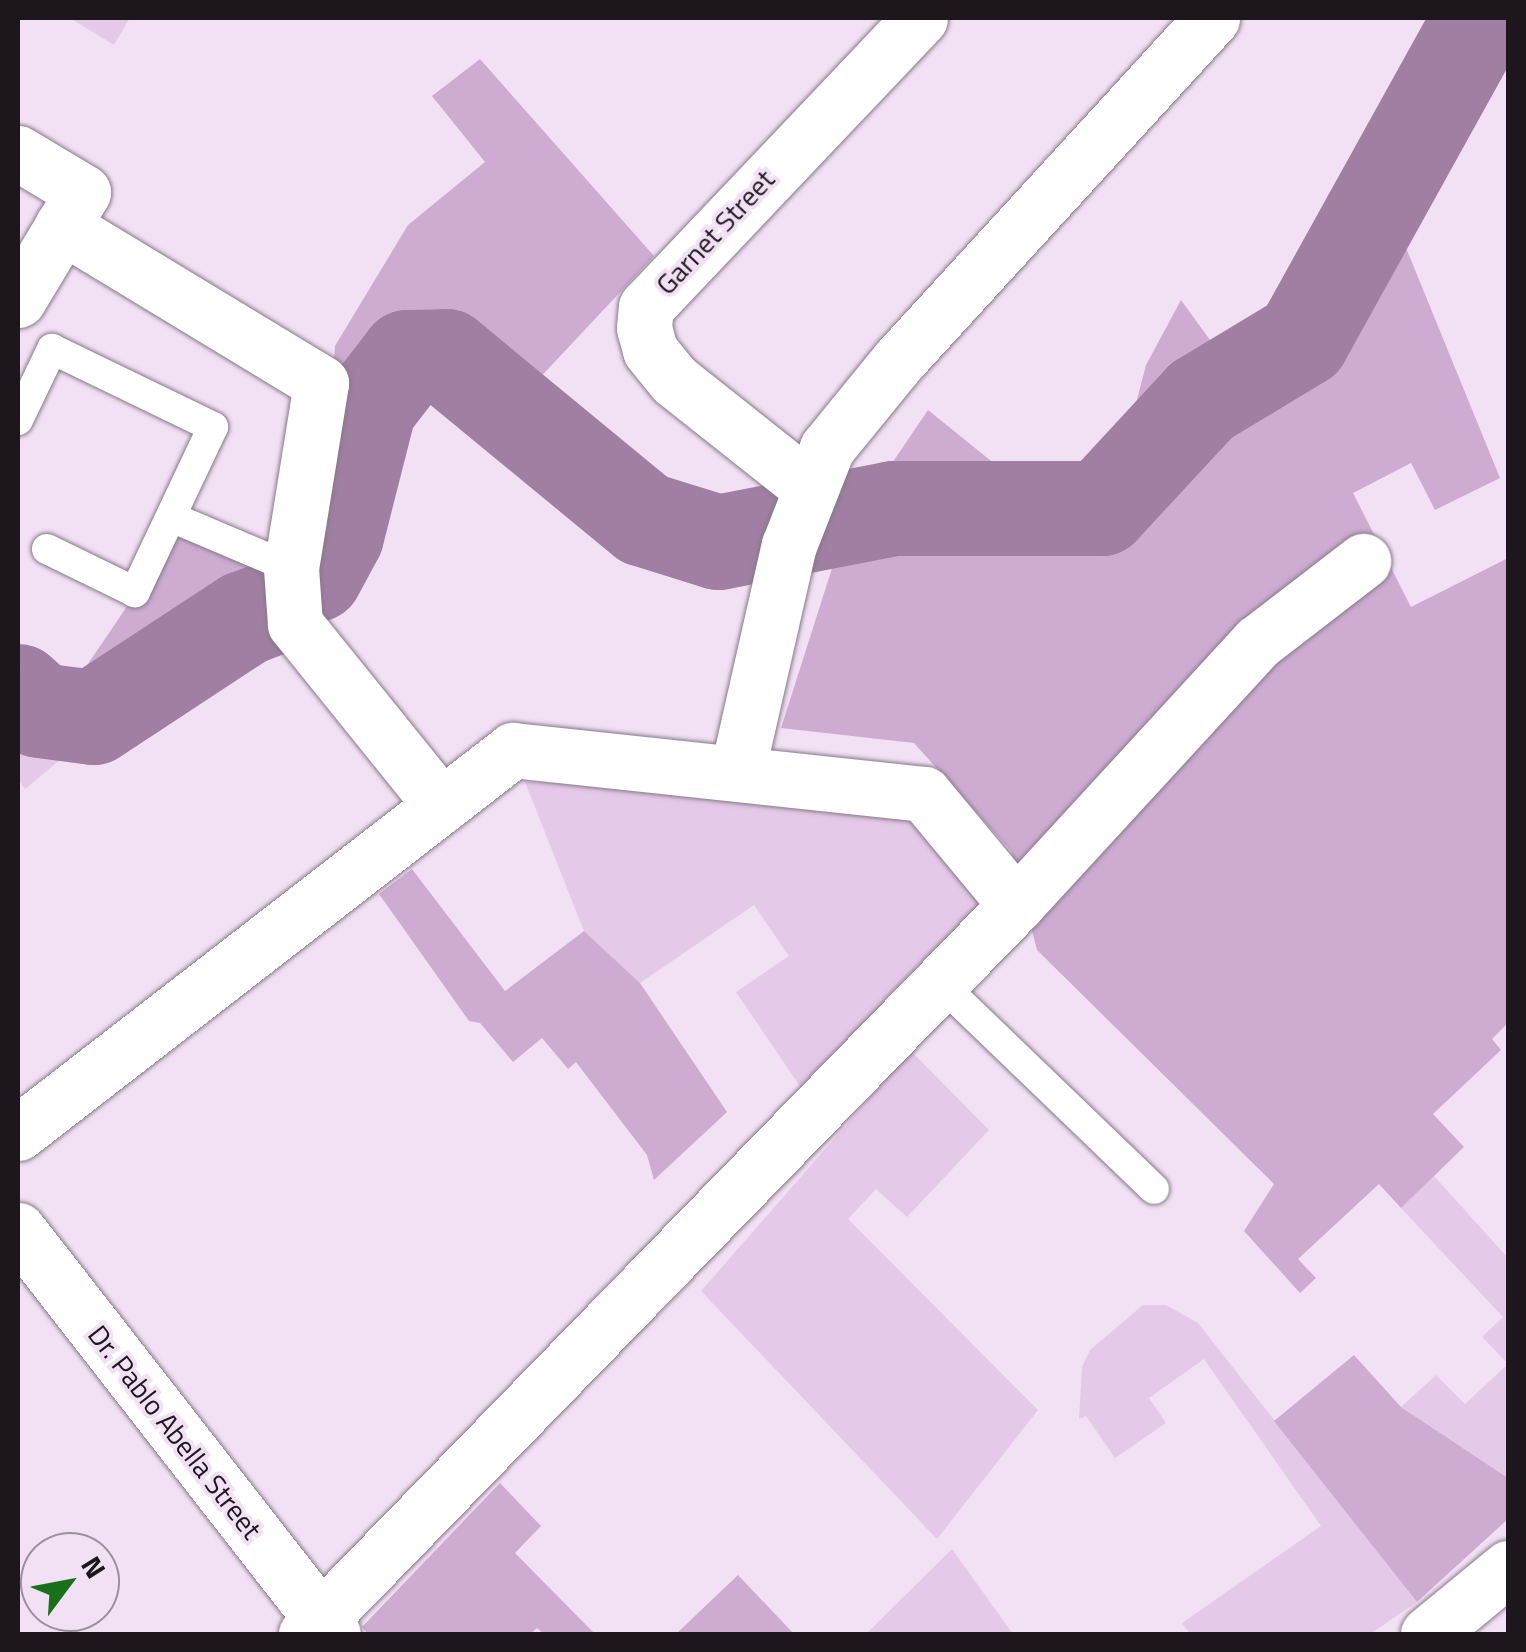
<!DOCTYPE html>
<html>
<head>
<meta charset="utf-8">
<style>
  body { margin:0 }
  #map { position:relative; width:1526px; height:1652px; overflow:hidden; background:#f2e1f4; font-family:"Titillium Web",sans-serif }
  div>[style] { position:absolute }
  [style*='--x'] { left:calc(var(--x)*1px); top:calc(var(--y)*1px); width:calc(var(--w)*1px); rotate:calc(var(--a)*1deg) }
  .green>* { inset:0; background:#e5c9e8 }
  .forest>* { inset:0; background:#ceacd2 }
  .river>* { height:95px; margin:-47.5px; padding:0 47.5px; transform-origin:47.5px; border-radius:47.5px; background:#a07fa3 }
  .roads { filter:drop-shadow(0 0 2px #877889) drop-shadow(0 0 2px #877889) }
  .lane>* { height:30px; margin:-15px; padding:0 15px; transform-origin:15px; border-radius:15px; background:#fff }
  .street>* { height:55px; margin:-27.5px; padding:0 27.5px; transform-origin:27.5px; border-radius:27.5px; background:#fff }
  .secondary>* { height:55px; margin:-27.5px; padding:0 27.5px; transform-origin:27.5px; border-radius:27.5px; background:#fff }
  span { translate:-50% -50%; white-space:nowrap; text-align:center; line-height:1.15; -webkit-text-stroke:8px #f2e1f4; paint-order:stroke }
  .street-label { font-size:28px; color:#1d171d }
  .frame { position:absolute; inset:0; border:20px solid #1d171d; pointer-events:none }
  .north { position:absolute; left:20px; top:1532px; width:100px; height:100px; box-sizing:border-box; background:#f2e1f4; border:2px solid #9d909e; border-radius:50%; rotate:58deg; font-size:28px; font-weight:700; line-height:40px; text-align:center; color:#1d171d }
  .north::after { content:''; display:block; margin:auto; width:35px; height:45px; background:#19701b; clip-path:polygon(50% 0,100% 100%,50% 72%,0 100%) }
</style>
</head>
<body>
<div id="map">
  <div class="green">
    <i style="clip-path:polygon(70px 18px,130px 18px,114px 45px)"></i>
    <i style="clip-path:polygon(18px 714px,34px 731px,72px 750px,25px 789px,18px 779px)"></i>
    <i style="clip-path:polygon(525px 782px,744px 787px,929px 819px,1002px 904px,810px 1101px,736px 992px,789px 956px,754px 905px,640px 983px,584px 931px)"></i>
    <i style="clip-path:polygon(911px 1051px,989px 1130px,907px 1217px,876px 1189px,848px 1219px,1038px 1410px,937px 1539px,701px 1291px)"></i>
    <i style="clip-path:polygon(1434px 1176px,1508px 1258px,1508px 1478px,1401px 1407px,1436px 1375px,1465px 1404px,1508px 1364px,1482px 1337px,1503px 1317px,1401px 1208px)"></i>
    <i style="clip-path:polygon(1143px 1305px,1166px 1305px,1198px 1323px,1417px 1602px,1370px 1634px,1190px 1634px,1182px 1623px,1321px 1526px,1204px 1359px,1149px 1398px,1166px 1423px,1115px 1458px,1086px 1416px,1079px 1419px,1082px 1367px,1090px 1350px)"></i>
    <i style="clip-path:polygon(952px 1549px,1013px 1634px,866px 1634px)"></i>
  </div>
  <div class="forest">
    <i style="clip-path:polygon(480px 59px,654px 256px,506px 414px,439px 374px,403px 419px,353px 588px,270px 626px,212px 673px,198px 660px,72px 750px,34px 731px,18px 714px,18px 650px,73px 686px,174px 537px,271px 542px,321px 521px,335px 346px,408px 225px,485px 162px,432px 96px)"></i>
    <i style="clip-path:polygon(1391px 211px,1500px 478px,1435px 510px,1411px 463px,1353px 493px,1411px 607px,1508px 558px,1508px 1023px,1492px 1039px,1501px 1050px,1433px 1114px,1464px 1147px,1401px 1208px,1379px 1184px,1298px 1259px,1316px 1278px,1300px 1293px,1244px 1231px,1274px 1184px,1037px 950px,1011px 851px,914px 743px,781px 728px,842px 537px,928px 410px,1032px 494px,1109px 507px,1146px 365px,1181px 300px,1244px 387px,1300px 358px)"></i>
    <i style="clip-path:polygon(412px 869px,505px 991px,584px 931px,640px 983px,727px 1112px,654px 1180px,647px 1155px,576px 1062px,568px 1069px,542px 1038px,513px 1062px,480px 1023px,469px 1021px,379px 894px)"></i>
    <i style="clip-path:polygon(1354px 1355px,1401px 1407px,1508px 1478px,1508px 1519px,1417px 1602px,1274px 1421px)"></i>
    <i style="clip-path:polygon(500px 1483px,541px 1526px,515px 1553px,595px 1634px,544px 1634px,537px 1628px,530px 1634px,368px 1634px,362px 1627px)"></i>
    <i style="clip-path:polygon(738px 1575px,794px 1634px,676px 1634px)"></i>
  </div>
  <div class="river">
    <i style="--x:315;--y:574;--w:44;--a:-61.7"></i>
    <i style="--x:336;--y:535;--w:133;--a:-75.7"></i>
    <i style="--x:369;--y:406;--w:62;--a:-52.2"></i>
    <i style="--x:407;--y:357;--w:39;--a:-1"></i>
    <i style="--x:446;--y:356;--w:256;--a:39.5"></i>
    <i style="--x:644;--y:519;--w:77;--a:17.3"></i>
    <i style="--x:718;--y:542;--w:178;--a:-11"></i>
    <i style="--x:893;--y:508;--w:208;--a:0"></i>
    <i style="--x:1101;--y:508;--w:147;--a:-47.2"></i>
    <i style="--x:1201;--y:400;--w:118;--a:-31.1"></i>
    <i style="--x:1302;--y:339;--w:367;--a:-61"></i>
    <i style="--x:18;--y:691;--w:28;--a:42"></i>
    <i style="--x:39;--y:710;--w:54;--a:7.4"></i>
    <i style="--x:93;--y:717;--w:181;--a:-33.3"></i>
    <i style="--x:244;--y:618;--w:30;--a:-21"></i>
  </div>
  <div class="roads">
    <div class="lane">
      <i style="--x:18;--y:420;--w:79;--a:-64.4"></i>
      <i style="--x:52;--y:349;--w:179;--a:25.8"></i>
      <i style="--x:213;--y:427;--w:183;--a:115.3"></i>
      <i style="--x:135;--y:592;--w:98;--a:-154"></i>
      <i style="--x:171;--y:517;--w:130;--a:23"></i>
      <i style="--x:940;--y:983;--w:297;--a:43.9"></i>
    </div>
    <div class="street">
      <i style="--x:18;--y:153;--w:76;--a:31"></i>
      <i style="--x:83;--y:192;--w:126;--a:121"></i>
      <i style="--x:62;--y:226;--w:303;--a:31.2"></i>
      <i style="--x:321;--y:383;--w:187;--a:99.2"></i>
      <i style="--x:291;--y:568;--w:56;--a:85.9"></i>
      <i style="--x:295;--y:624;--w:233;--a:51.1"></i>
      <i style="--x:809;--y:487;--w:172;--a:-141.6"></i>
      <i style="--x:674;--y:380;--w:38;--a:-129"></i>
      <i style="--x:650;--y:350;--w:23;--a:-105"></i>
      <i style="--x:644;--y:328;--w:21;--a:-85"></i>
      <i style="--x:646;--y:307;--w:398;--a:-46.5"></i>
      <i style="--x:737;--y:773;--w:234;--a:-77.2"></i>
      <i style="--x:789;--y:545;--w:104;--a:-68.6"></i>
      <i style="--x:827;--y:448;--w:112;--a:-50.8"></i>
      <i style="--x:898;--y:361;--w:465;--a:-47.5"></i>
      <i style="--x:18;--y:1133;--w:626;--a:-37.73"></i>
      <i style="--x:513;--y:750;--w:413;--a:6.1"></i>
      <i style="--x:924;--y:794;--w:144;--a:50.3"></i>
      <i style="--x:306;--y:1634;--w:1018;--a:-45.76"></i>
      <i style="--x:1016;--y:905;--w:357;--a:-47.4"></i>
      <i style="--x:1258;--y:642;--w:133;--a:-37.6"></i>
    </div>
    <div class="secondary">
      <i style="--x:18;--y:1230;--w:512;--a:52.06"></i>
      <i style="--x:1428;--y:1634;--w:104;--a:-39.5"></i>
    </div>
  </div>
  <div class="street-label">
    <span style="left:715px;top:232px;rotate:-47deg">Garnet Street</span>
    <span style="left:175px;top:1432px;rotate:52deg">Dr. Pablo Abella Street</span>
  </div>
  <div class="frame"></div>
  <div class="north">N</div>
</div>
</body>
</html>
